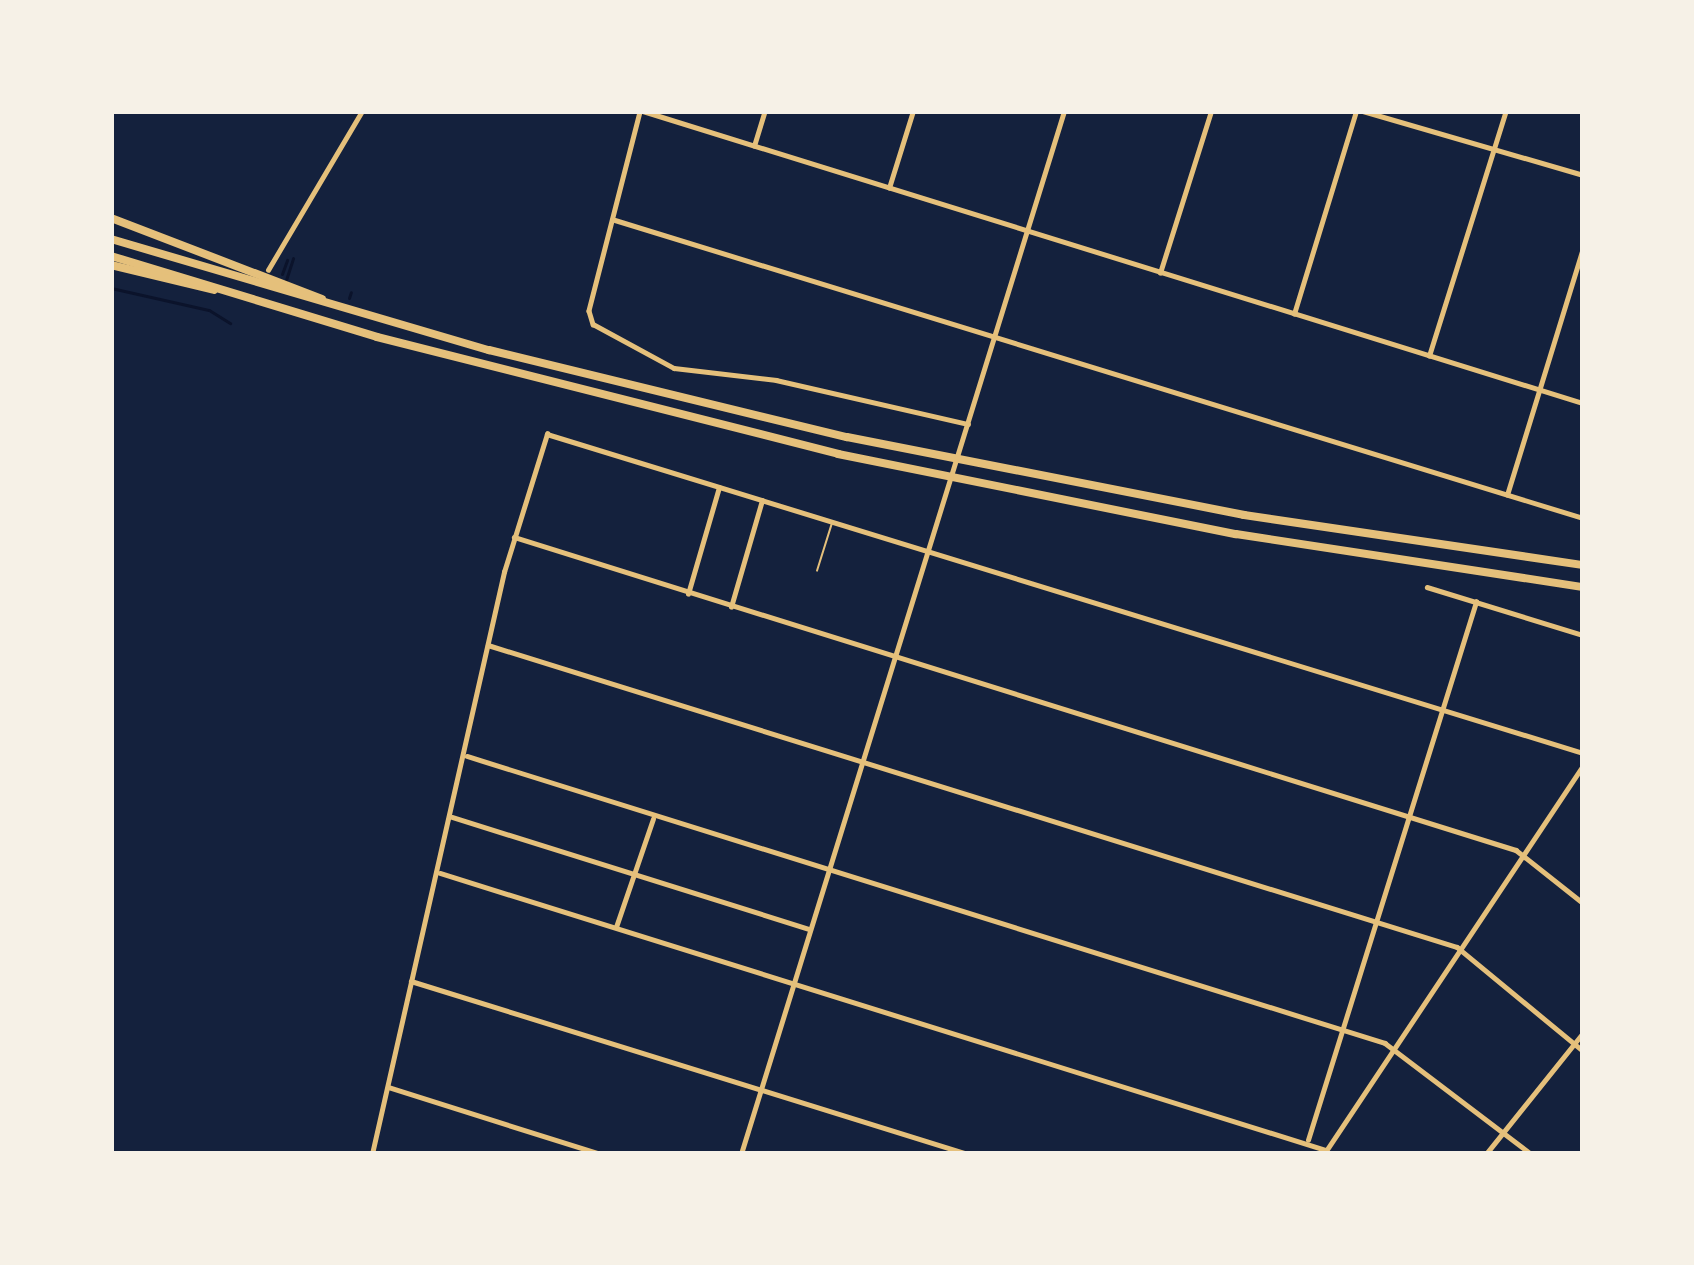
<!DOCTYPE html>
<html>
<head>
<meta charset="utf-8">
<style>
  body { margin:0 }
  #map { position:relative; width:1694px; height:1265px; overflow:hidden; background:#14213d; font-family:"Work Sans",sans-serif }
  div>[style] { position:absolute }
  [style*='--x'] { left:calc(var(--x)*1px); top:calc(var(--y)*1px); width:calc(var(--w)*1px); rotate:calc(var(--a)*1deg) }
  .stream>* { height:3px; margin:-1.5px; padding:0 1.5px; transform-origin:1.5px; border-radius:1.5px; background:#0b132b }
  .service>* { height:1.5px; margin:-0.75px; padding:0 0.75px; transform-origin:0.75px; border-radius:0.75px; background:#e5c07b }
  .minor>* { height:4.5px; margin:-2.25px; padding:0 2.25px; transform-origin:2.25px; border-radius:2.25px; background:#e5c07b }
  .tertiary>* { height:4.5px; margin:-2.25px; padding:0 2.25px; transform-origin:2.25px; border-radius:2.25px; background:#e5c07b }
  .motorway>* { height:8px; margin:-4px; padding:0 4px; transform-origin:4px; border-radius:4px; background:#e5c07b }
  span { translate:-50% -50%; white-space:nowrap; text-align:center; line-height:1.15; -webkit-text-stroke:10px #f6f1e7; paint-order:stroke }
  .frame { position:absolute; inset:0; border:114px solid #f6f1e7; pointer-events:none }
</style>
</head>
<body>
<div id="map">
  <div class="stream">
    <i style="--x:282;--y:274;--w:15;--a:-70"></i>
    <i style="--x:286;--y:280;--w:23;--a:-72"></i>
    <i style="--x:111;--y:288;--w:100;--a:12.7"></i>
    <i style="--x:209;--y:310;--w:25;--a:32"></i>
    <i style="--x:349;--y:298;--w:6;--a:-72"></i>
  </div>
  <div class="service">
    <i style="--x:817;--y:571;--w:50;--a:-72.6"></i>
  </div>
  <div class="minor">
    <i style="--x:643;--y:111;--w:984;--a:17.26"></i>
    <i style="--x:1363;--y:111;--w:229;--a:16.2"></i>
    <i style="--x:640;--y:112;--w:205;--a:104.4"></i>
    <i style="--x:589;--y:311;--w:14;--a:73"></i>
    <i style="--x:593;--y:324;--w:92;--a:28.5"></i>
    <i style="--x:674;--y:368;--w:103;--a:6.7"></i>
    <i style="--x:776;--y:380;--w:197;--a:12.9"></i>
    <i style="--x:754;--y:146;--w:37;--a:-73"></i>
    <i style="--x:889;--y:188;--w:81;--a:-72.7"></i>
    <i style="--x:615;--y:220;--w:1013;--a:17.11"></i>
    <i style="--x:268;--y:270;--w:185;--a:-59.4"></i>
    <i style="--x:1160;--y:273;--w:170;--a:-72.5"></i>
    <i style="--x:1294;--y:314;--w:212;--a:-73"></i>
    <i style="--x:1429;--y:356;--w:257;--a:-72.6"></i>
    <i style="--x:1507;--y:495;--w:258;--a:-72.9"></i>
    <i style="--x:514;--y:537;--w:1050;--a:17.35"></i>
    <i style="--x:1516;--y:850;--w:85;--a:38.3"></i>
    <i style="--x:1427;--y:587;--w:163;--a:17.1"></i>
    <i style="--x:688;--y:594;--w:111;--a:-73.8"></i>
    <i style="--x:731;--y:607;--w:111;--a:-73.8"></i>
    <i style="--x:488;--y:645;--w:1015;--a:17.31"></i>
    <i style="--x:1457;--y:947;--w:163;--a:39.5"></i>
    <i style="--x:467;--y:756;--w:962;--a:17.36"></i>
    <i style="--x:1385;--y:1043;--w:183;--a:37.2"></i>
    <i style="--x:452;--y:817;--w:375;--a:17.4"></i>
    <i style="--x:440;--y:873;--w:928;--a:17.36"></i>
    <i style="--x:616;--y:927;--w:114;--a:-71.1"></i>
    <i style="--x:411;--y:981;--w:583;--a:17.25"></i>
    <i style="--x:388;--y:1087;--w:223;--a:17.5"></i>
    <i style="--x:1308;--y:1140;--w:564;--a:-72.66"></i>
    <i style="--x:372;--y:1154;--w:597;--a:-77.22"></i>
    <i style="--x:504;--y:572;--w:145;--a:-72.7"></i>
    <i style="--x:547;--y:434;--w:1084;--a:17.11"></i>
    <i style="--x:1486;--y:1154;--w:155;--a:-51.3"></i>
  </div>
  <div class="tertiary">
    <i style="--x:741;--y:1154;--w:1092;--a:-72.79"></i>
    <i style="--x:1324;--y:1154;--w:467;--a:-56.3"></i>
  </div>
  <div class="motorway">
    <i style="--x:111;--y:218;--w:226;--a:21"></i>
    <i style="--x:111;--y:239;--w:394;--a:16.4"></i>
    <i style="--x:489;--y:350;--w:368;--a:13.7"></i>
    <i style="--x:847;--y:437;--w:405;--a:11.1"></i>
    <i style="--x:1244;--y:515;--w:343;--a:8.4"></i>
    <i style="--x:111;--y:256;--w:278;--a:16.9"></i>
    <i style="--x:377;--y:337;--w:476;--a:14.2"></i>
    <i style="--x:838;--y:454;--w:406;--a:11.4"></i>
    <i style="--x:1236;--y:534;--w:351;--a:8.7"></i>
    <i style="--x:111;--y:265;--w:106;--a:13.6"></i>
  </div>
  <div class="frame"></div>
</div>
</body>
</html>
